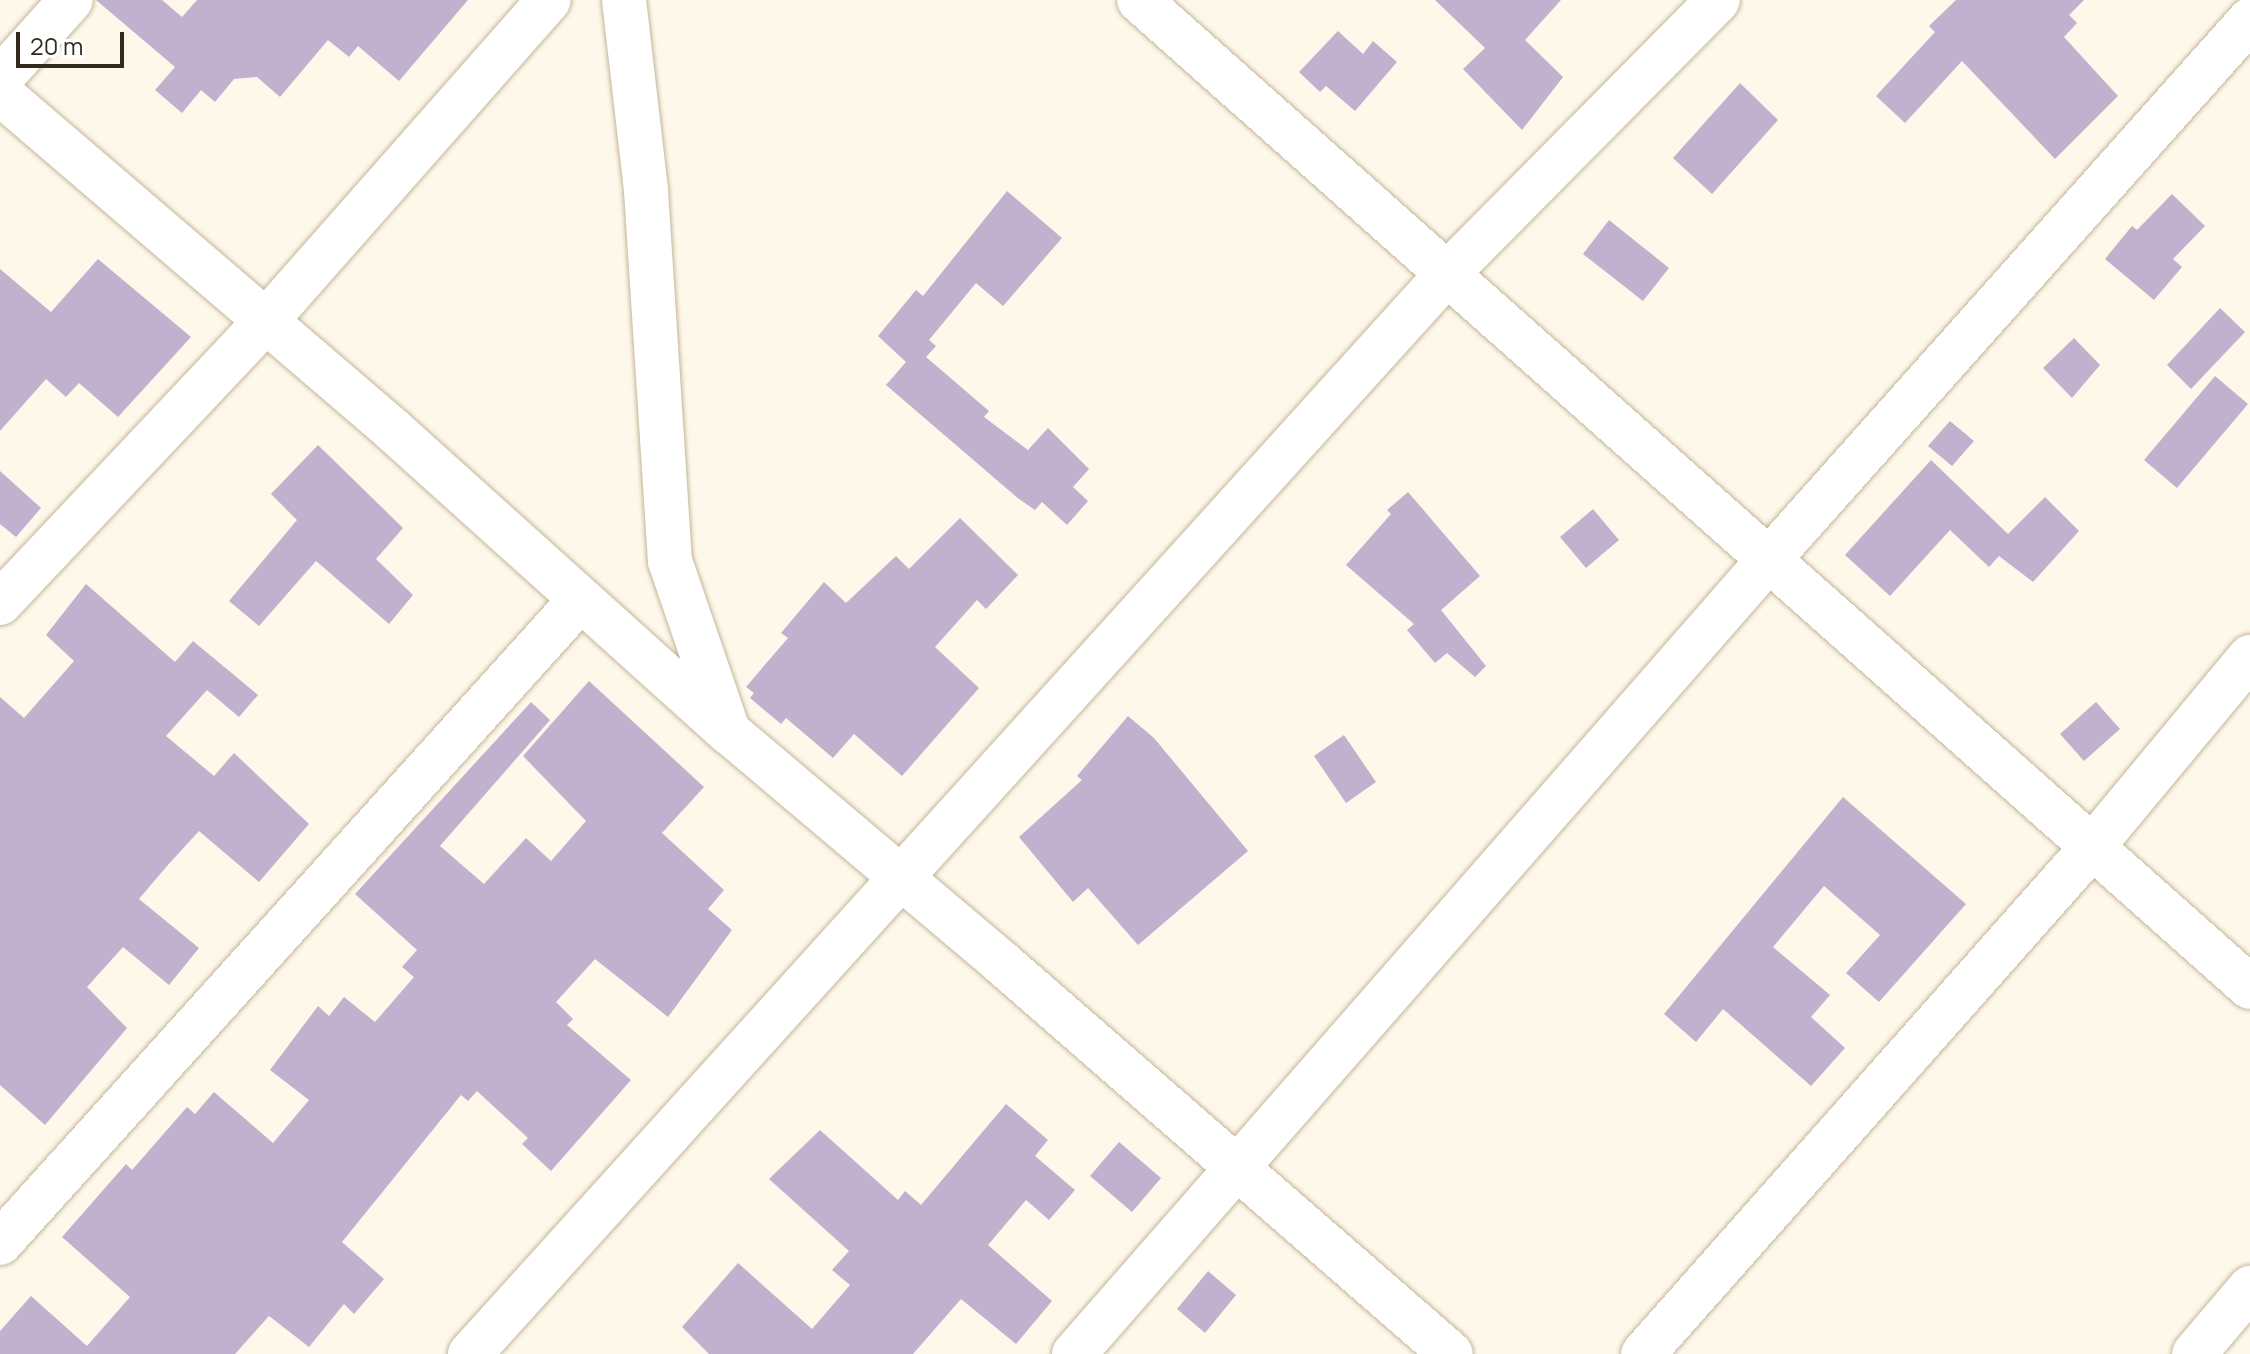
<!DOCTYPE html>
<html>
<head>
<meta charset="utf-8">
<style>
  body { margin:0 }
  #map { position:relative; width:2250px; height:1354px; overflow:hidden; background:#fef8eb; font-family:Manrope,sans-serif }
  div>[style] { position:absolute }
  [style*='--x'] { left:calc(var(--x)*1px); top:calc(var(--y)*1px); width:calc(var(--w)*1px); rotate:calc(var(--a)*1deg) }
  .building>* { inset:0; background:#c1b1ce }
  .roads { filter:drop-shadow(0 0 2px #c3b697) drop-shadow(0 0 2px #c3b697) }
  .minor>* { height:44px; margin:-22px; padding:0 22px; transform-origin:22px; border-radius:22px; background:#fff }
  span { translate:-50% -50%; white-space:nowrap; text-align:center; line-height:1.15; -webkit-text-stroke:6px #fff; paint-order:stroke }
  .scale { position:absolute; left:16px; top:32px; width:108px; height:36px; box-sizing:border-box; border:4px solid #312b1f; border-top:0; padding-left:10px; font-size:24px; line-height:28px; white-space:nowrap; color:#312b1f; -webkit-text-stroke:6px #fff; paint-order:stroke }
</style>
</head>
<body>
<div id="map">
  <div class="building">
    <i style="clip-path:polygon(96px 0,162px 0,182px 17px,197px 0,468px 0,399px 81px,358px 46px,349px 57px,328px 40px,280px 97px,257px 77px,234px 79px,215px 102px,201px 90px,182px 113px,155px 90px,175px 67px)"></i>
    <i style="clip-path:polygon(1435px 0,1561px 0,1525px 40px,1563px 77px,1522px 130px,1463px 69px,1485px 48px)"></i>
    <i style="clip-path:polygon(1956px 0,2084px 0,2069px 15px,2077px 23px,2064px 37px,2118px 96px,2055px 159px,1962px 61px,1905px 123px,1876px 96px,1935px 32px,1929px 26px)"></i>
    <i style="clip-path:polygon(1338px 31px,1363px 54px,1373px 41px,1397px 62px,1355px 111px,1326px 86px,1320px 92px,1299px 72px)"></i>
    <i style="clip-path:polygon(1740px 83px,1778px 120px,1712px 194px,1673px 158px)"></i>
    <i style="clip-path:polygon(1007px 191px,1062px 238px,1003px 306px,976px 283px,929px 340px,936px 346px,926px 357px,989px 411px,984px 417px,1028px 450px,1048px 428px,1089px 469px,1073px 487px,1088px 501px,1067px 525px,1042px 502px,1035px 510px,1019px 499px,886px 385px,906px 362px,878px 336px,916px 290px,923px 296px)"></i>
    <i style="clip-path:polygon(2172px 194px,2205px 226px,2173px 259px,2182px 267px,2154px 300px,2105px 259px,2132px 226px,2137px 230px)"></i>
    <i style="clip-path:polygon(1609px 220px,1669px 268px,1643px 301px,1583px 254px)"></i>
    <i style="clip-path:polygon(98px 259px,191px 337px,118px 417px,79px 383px,66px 397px,46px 379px,0 431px,0 269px,51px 312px)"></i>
    <i style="clip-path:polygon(2220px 308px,2245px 332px,2191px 389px,2167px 365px)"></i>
    <i style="clip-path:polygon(2074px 338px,2100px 365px,2072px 398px,2043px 368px)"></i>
    <i style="clip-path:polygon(2215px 376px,2248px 404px,2177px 488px,2144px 460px)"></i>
    <i style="clip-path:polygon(1950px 421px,1974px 441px,1952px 466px,1928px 446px)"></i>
    <i style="clip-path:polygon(318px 445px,403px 528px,376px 559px,413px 595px,389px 624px,316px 561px,259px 626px,229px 601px,297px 520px,271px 494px)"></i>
    <i style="clip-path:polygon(1931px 460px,2008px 534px,2045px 497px,2079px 531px,2033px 582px,1999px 556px,1989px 567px,1950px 530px,1890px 596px,1845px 555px)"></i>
    <i style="clip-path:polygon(0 471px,41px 508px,16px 537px,0 524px)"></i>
    <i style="clip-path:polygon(1408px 492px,1480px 576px,1441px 610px,1486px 666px,1475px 677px,1447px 653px,1435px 663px,1407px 630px,1414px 624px,1346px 565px,1391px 514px,1387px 510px)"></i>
    <i style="clip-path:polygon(1593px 509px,1619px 540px,1586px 568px,1560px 537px)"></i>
    <i style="clip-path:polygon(960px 518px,1018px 575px,986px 609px,977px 600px,935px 647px,979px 688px,902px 776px,854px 734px,833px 758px,786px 718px,781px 724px,750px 698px,754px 693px,746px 687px,788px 638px,781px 633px,824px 582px,846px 603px,896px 556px,909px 569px)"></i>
    <i style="clip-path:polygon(86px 584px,175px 662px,193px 641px,258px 695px,239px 717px,207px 690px,166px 736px,214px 776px,234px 753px,309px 824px,259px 882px,199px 831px,167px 866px,139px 899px,199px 948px,169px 985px,123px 947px,87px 987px,127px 1028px,45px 1125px,0 1085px,0 697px,24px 718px,74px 661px,46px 635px)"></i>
    <i style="clip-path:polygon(589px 681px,704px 787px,662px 833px,724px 890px,708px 909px,732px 930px,668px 1017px,595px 959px,556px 1002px,573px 1019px,567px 1025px,631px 1080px,551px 1171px,522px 1144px,528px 1138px,477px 1091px,468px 1101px,461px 1095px,342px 1242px,384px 1279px,354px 1314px,344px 1304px,309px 1347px,269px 1316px,235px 1354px,0 1354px,0 1331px,31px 1296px,87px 1346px,130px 1297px,62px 1237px,126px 1164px,132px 1170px,187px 1107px,195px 1114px,214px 1092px,273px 1143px,309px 1100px,270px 1070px,318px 1006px,329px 1016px,344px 997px,375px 1022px,414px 977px,402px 967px,417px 950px,355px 894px,531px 702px,550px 720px,440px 846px,484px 884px,526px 838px,551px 861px,586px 821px,523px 756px)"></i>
    <i style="clip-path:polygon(2096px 702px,2120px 729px,2084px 761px,2060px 734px)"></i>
    <i style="clip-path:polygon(1128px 716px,1154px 738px,1248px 851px,1138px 945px,1088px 888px,1073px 902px,1019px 837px,1082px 780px,1077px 776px)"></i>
    <i style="clip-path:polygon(1344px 735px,1376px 782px,1346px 803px,1314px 756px)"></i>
    <i style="clip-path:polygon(1843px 797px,1966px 904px,1879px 1002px,1846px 973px,1880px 935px,1824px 886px,1773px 947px,1830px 995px,1811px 1017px,1845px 1048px,1811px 1086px,1723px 1009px,1696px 1042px,1664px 1014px)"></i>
    <i style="clip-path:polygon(1006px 1104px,1048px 1140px,1035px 1156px,1075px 1190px,1049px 1220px,1026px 1200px,988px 1245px,1052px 1301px,1016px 1344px,961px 1299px,913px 1354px,709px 1354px,682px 1327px,738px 1263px,812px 1329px,850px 1285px,832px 1270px,849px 1251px,769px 1179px,820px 1130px,898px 1200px,905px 1191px,921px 1205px)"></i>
    <i style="clip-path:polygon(1119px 1142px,1161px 1178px,1132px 1212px,1090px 1176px)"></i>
    <i style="clip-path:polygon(1208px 1271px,1236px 1295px,1205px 1333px,1177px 1309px)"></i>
  </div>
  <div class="roads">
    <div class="minor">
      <i style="--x:624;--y:0;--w:192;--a:83.4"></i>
      <i style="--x:646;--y:191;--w:371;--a:86.3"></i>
      <i style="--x:670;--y:561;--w:179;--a:71.1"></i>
      <i style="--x:1139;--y:0;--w:1486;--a:41.62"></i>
      <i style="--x:0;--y:79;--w:106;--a:-48.1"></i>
      <i style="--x:0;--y:93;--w:518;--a:40.61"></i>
      <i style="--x:393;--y:430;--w:453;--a:42"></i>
      <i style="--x:730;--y:733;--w:356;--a:40.2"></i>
      <i style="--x:1002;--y:963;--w:595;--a:41.05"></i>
      <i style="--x:0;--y:603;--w:386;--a:-46.7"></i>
      <i style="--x:265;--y:322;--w:429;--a:-48.6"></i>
      <i style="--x:0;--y:1243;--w:866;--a:-47.95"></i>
      <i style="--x:470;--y:1354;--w:1456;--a:-47.87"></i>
      <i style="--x:1447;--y:274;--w:385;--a:-45.3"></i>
      <i style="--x:1074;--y:1354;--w:1059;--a:-48.83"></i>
      <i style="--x:1771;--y:557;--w:720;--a:-48.27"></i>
      <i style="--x:1643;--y:1354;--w:679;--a:-48.46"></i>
      <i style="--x:2093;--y:846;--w:246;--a:-50.3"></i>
      <i style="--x:2194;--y:1354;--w:87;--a:-49.7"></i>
    </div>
  </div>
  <div class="scale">20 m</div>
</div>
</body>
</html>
